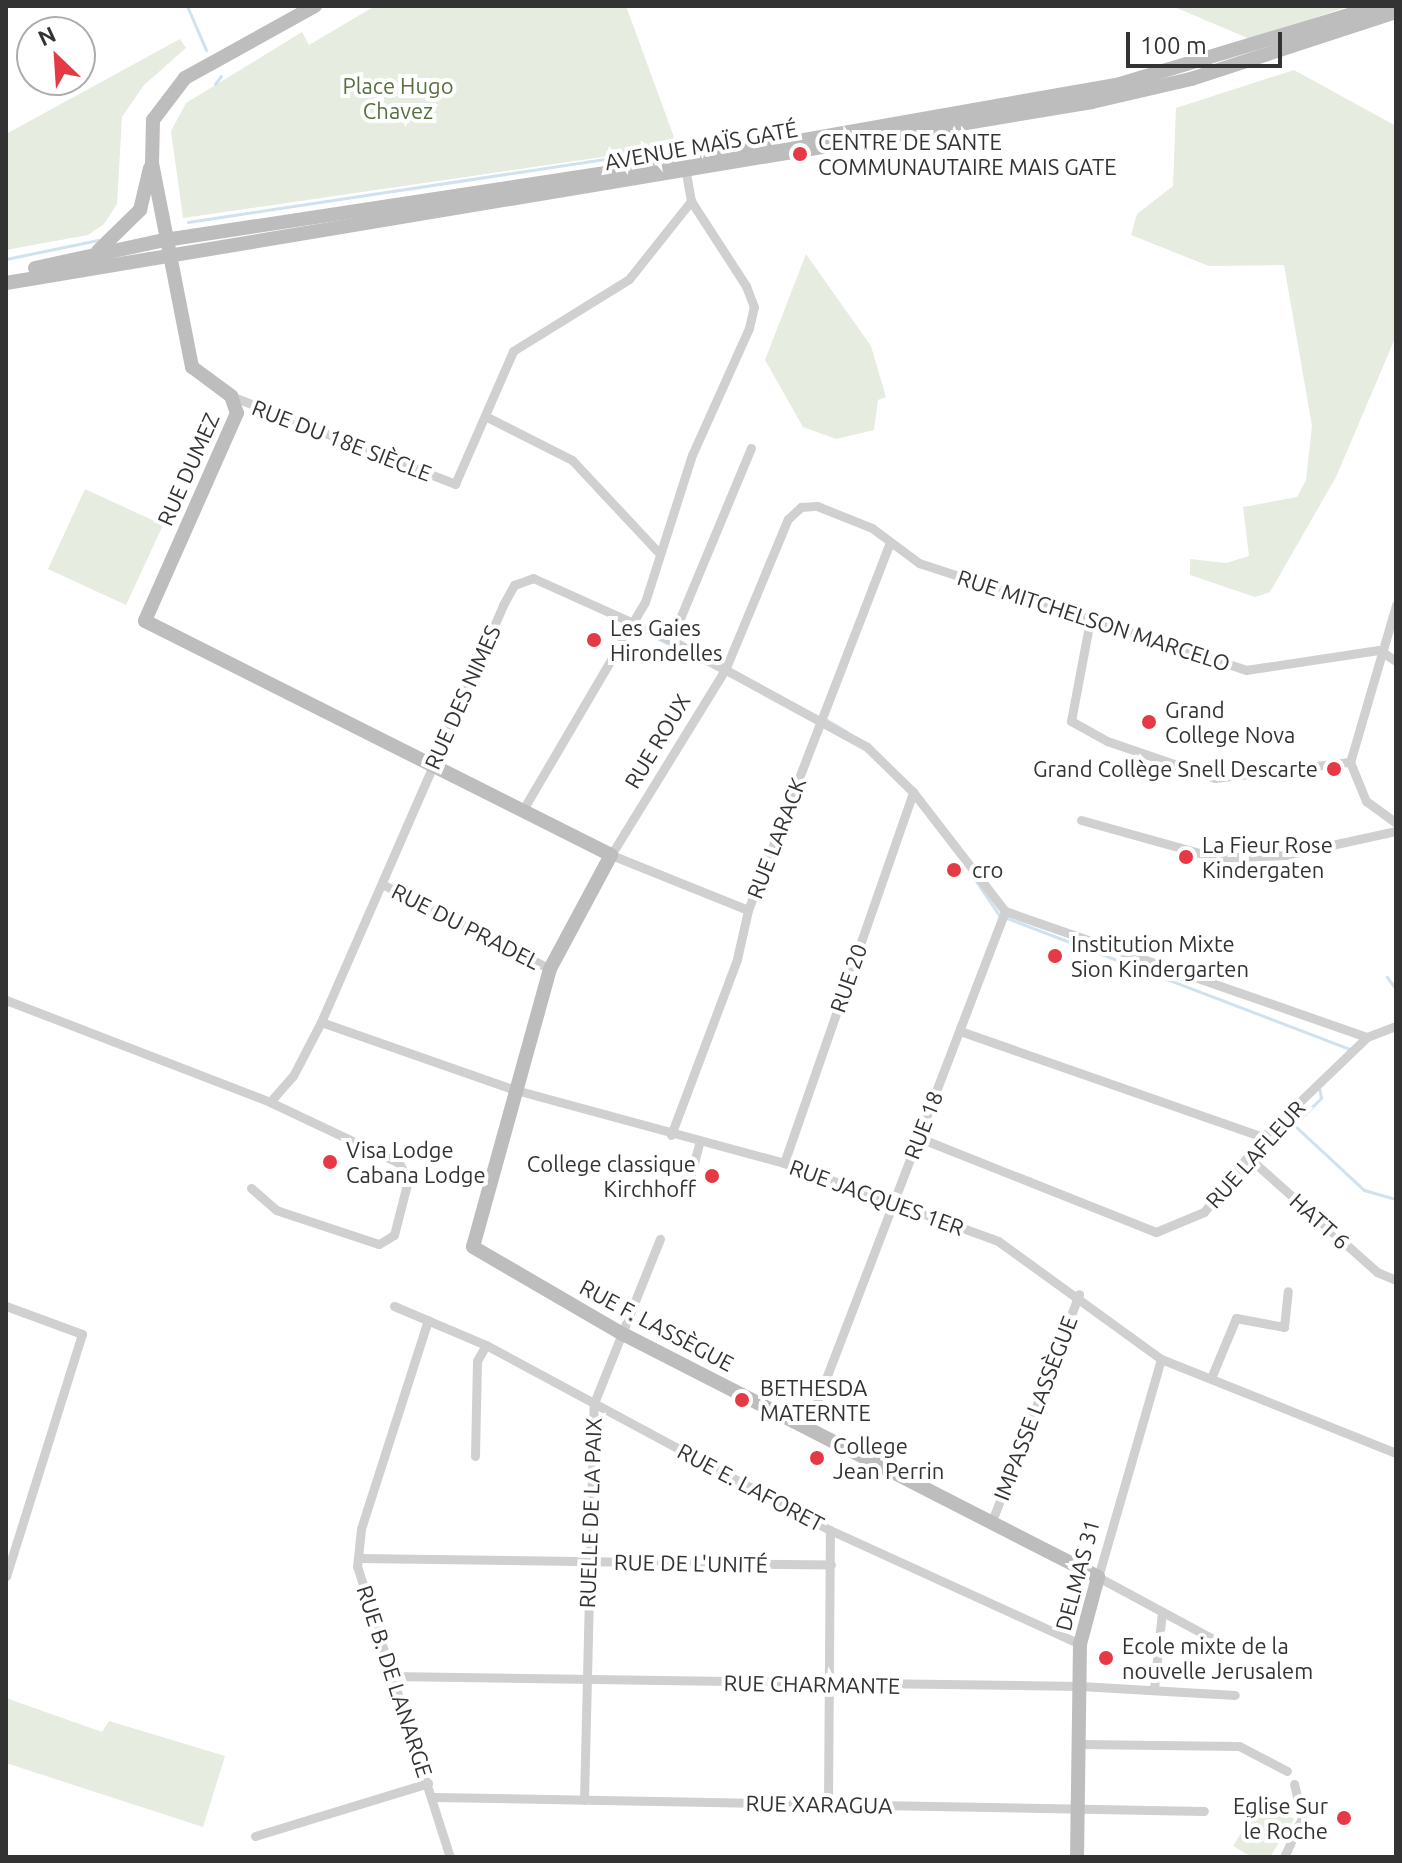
<!DOCTYPE html>
<html>
<head>
<meta charset="utf-8">
<style>
  body { margin:0 }
  #map { position:relative; width:1402px; height:1863px; overflow:hidden; background:#fff; font-family:Ubuntu,sans-serif }
  div>[style] { position:absolute }
  [style*='--x'] { left:calc(var(--x)*1px); top:calc(var(--y)*1px); width:calc(var(--w)*1px); rotate:calc(var(--a)*1deg) }
  .green>* { inset:0; background:#e6ecdf }
  .stream>* { height:3px; margin:-1.5px; padding:0 1.5px; transform-origin:1.5px; border-radius:1.5px; background:#cfe2ee }
  .street>* { height:9px; margin:-4.5px; padding:0 4.5px; transform-origin:4.5px; border-radius:4.5px; background:#d0d0d0 }
  .secondary>* { height:14px; margin:-7px; padding:0 7px; transform-origin:7px; border-radius:7px; background:#bdbdbd }
  .dots>* { width:22px; height:22px; translate:-50% -50%; box-sizing:border-box; border:4px solid #fff; border-radius:50% }
  span { translate:-50% -50%; white-space:nowrap; text-align:center; line-height:1.15; -webkit-text-stroke:8px #fff; paint-order:stroke }
  .park-label { font-size:22px; color:#56703f }
  .poi-label { font-size:22px; color:#333 }
  .left { translate:0 -50%; text-align:left }
  .right { translate:-100% -50%; text-align:right }
  .street-label { font-size:22px; color:#333 }
  .frame { position:absolute; inset:0; border:8px solid #333; pointer-events:none }
  .north { position:absolute; left:16px; top:16px; width:80px; height:80px; box-sizing:border-box; background:#fff; border:2px solid #adadad; border-radius:50%; rotate:335deg; font-size:22px; font-weight:700; line-height:32px; text-align:center; color:#333 }
  .north::after { content:''; display:block; margin:auto; width:28px; height:36px; background:#e63946; clip-path:polygon(50% 0,100% 100%,50% 72%,0 100%) }
  .scale { position:absolute; left:1126px; top:32px; width:156px; height:36px; box-sizing:border-box; border:4px solid #333; border-top:0; padding-left:10px; font-size:24px; line-height:28px; white-space:nowrap; color:#333; -webkit-text-stroke:6px #fff; paint-order:stroke }
</style>
</head>
<body>
<div id="map">
  <div class="green">
    <i style="clip-path:polygon(375px 6px,626px 6px,674px 137px,671px 147px,183px 218px,171px 131px,186px 103px,302px 32px,309px 45px)"></i>
    <i style="clip-path:polygon(1172px 6px,1350px 6px,1250px 39px)"></i>
    <i style="clip-path:polygon(180px 39px,186px 48px,144px 85px,122px 117px,117px 204px,104px 224px,88px 235px,6px 250px,6px 134px)"></i>
    <i style="clip-path:polygon(1294px 70px,1396px 126px,1396px 336px,1336px 477px,1270px 592px,1255px 597px,1190px 575px,1190px 559px,1226px 563px,1249px 556px,1243px 507px,1297px 497px,1306px 480px,1312px 426px,1284px 265px,1209px 266px,1131px 235px,1137px 214px,1173px 186px,1176px 108px)"></i>
    <i style="clip-path:polygon(806px 254px,871px 346px,886px 397px,878px 400px,874px 430px,836px 439px,803px 427px,765px 360px)"></i>
    <i style="clip-path:polygon(85px 489px,163px 525px,126px 605px,48px 569px)"></i>
    <i style="clip-path:polygon(6px 1698px,102px 1732px,109px 1721px,225px 1756px,203px 1827px,6px 1763px)"></i>
    <i style="clip-path:polygon(1262px 1799px,1294px 1819px,1270px 1857px,1252px 1857px,1233px 1846px)"></i>
  </div>
  <div class="stream">
    <i style="--x:187;--y:6;--w:48;--a:66.6"></i>
    <i style="--x:215;--y:84;--w:10;--a:-53"></i>
    <i style="--x:188;--y:222;--w:493;--a:-8.6"></i>
    <i style="--x:6;--y:259;--w:94;--a:-11.7"></i>
    <i style="--x:622;--y:629;--w:17;--a:3"></i>
    <i style="--x:649;--y:634;--w:79;--a:27.2"></i>
    <i style="--x:827;--y:720;--w:23;--a:31"></i>
    <i style="--x:976;--y:881;--w:41;--a:55.9"></i>
    <i style="--x:999;--y:915;--w:375;--a:20.9"></i>
    <i style="--x:1387;--y:977;--w:15;--a:53"></i>
    <i style="--x:1319;--y:1087;--w:11;--a:80"></i>
    <i style="--x:1321;--y:1098;--w:38;--a:135"></i>
    <i style="--x:1294;--y:1125;--w:96;--a:42.9"></i>
    <i style="--x:1364;--y:1190;--w:33;--a:16"></i>
  </div>
  <div class="street">
    <i style="--x:231;--y:396;--w:241;--a:21.4"></i>
    <i style="--x:455;--y:484;--w:145;--a:-66.4"></i>
    <i style="--x:513;--y:351;--w:137;--a:-31.8"></i>
    <i style="--x:629;--y:279;--w:100;--a:-51.5"></i>
    <i style="--x:485;--y:416;--w:97;--a:26.8"></i>
    <i style="--x:572;--y:460;--w:127;--a:46.9"></i>
    <i style="--x:1396;--y:605;--w:164;--a:106.3"></i>
    <i style="--x:1350;--y:762;--w:42;--a:67.7"></i>
    <i style="--x:1366;--y:801;--w:37;--a:36"></i>
    <i style="--x:1091;--y:615;--w:108;--a:100.7"></i>
    <i style="--x:1071;--y:721;--w:41;--a:29.1"></i>
    <i style="--x:1107;--y:741;--w:114;--a:18.9"></i>
    <i style="--x:1215;--y:778;--w:136;--a:-6.8"></i>
    <i style="--x:671;--y:640;--w:208;--a:-67.4"></i>
    <i style="--x:524;--y:808;--w:239;--a:-59.6"></i>
    <i style="--x:645;--y:602;--w:154;--a:-72.3"></i>
    <i style="--x:692;--y:455;--w:139;--a:-65.8"></i>
    <i style="--x:749;--y:328;--w:22;--a:-77"></i>
    <i style="--x:754;--y:307;--w:22;--a:-111"></i>
    <i style="--x:746;--y:286;--w:101;--a:-122.9"></i>
    <i style="--x:691;--y:201;--w:34;--a:-100"></i>
    <i style="--x:1081;--y:820;--w:141;--a:15.6"></i>
    <i style="--x:1217;--y:858;--w:69;--a:-2.5"></i>
    <i style="--x:1286;--y:855;--w:113;--a:-12.3"></i>
    <i style="--x:382;--y:884;--w:188;--a:26.8"></i>
    <i style="--x:748;--y:910;--w:148;--a:-158.1"></i>
    <i style="--x:611;--y:855;--w:217;--a:-58.4"></i>
    <i style="--x:725;--y:670;--w:164;--a:-67.4"></i>
    <i style="--x:788;--y:519;--w:18;--a:-43"></i>
    <i style="--x:801;--y:507;--w:16;--a:-4"></i>
    <i style="--x:817;--y:506;--w:59;--a:21.8"></i>
    <i style="--x:872;--y:528;--w:59;--a:36.7"></i>
    <i style="--x:919;--y:563;--w:344;--a:18.1"></i>
    <i style="--x:1246;--y:670;--w:134;--a:-8.6"></i>
    <i style="--x:1379;--y:650;--w:20;--a:33"></i>
    <i style="--x:1005;--y:911;--w:383;--a:19.2"></i>
    <i style="--x:6;--y:1000;--w:283;--a:21.1"></i>
    <i style="--x:270;--y:1102;--w:35;--a:-49"></i>
    <i style="--x:293;--y:1076;--w:61;--a:-62.6"></i>
    <i style="--x:321;--y:1022;--w:455;--a:-66.4"></i>
    <i style="--x:503;--y:605;--w:23;--a:-61"></i>
    <i style="--x:514;--y:585;--w:20;--a:-20"></i>
    <i style="--x:533;--y:578;--w:151;--a:24.2"></i>
    <i style="--x:671;--y:640;--w:223;--a:28.6"></i>
    <i style="--x:867;--y:747;--w:64;--a:44.4"></i>
    <i style="--x:913;--y:792;--w:150;--a:52.3"></i>
    <i style="--x:321;--y:1022;--w:202;--a:19.3"></i>
    <i style="--x:512;--y:1089;--w:282;--a:15.2"></i>
    <i style="--x:784;--y:1163;--w:228;--a:20"></i>
    <i style="--x:998;--y:1241;--w:201;--a:35.9"></i>
    <i style="--x:1161;--y:1359;--w:253;--a:21.8"></i>
    <i style="--x:960;--y:1031;--w:321;--a:19.3"></i>
    <i style="--x:671;--y:1135;--w:188;--a:-69.4"></i>
    <i style="--x:737;--y:959;--w:50;--a:-77.3"></i>
    <i style="--x:748;--y:910;--w:392;--a:-68.9"></i>
    <i style="--x:917;--y:1137;--w:257;--a:21.7"></i>
    <i style="--x:1156;--y:1232;--w:52;--a:-22.6"></i>
    <i style="--x:1204;--y:1212;--w:95;--a:-51.8"></i>
    <i style="--x:1263;--y:1137;--w:144;--a:-43.9"></i>
    <i style="--x:1367;--y:1037;--w:31;--a:-21"></i>
    <i style="--x:1248;--y:1157;--w:173;--a:41.7"></i>
    <i style="--x:1377;--y:1272;--w:21;--a:23"></i>
    <i style="--x:784;--y:1163;--w:393;--a:-70.8"></i>
    <i style="--x:689;--y:1182;--w:43;--a:-75.3"></i>
    <i style="--x:251;--y:1188;--w:33;--a:41"></i>
    <i style="--x:276;--y:1210;--w:108;--a:18.3"></i>
    <i style="--x:379;--y:1244;--w:17;--a:-31"></i>
    <i style="--x:394;--y:1235;--w:57;--a:-75.7"></i>
    <i style="--x:408;--y:1180;--w:19;--a:-118"></i>
    <i style="--x:399;--y:1163;--w:143;--a:-154.7"></i>
    <i style="--x:6;--y:1306;--w:81;--a:20.2"></i>
    <i style="--x:82;--y:1334;--w:254;--a:107.4"></i>
    <i style="--x:394;--y:1306;--w:100;--a:23"></i>
    <i style="--x:486;--y:1345;--w:391;--a:28.3"></i>
    <i style="--x:830;--y:1530;--w:275;--a:24.5"></i>
    <i style="--x:428;--y:1320;--w:219;--a:107.8"></i>
    <i style="--x:361;--y:1529;--w:37;--a:96"></i>
    <i style="--x:357;--y:1566;--w:305;--a:72.3"></i>
    <i style="--x:1161;--y:1359;--w:227;--a:106.1"></i>
    <i style="--x:1098;--y:1577;--w:148;--a:28.3"></i>
    <i style="--x:1211;--y:1378;--w:65;--a:-67.4"></i>
    <i style="--x:1236;--y:1318;--w:49;--a:10.6"></i>
    <i style="--x:1284;--y:1327;--w:36;--a:-84"></i>
    <i style="--x:807;--y:1428;--w:554;--a:-69.04"></i>
    <i style="--x:475;--y:1456;--w:95;--a:-88.8"></i>
    <i style="--x:477;--y:1361;--w:18;--a:-61"></i>
    <i style="--x:992;--y:1521;--w:243;--a:-69"></i>
    <i style="--x:358;--y:1558;--w:473;--a:0.8"></i>
    <i style="--x:389;--y:1676;--w:691;--a:0.83"></i>
    <i style="--x:1080;--y:1686;--w:155;--a:3.3"></i>
    <i style="--x:1154;--y:1689;--w:77;--a:-84.1"></i>
    <i style="--x:1079;--y:1744;--w:160;--a:0.7"></i>
    <i style="--x:1239;--y:1746;--w:54;--a:27.5"></i>
    <i style="--x:434;--y:1797;--w:770;--a:1.04"></i>
    <i style="--x:584;--y:1800;--w:397;--a:-88.6"></i>
    <i style="--x:594;--y:1403;--w:177;--a:-68.1"></i>
    <i style="--x:828;--y:1804;--w:274;--a:-89.6"></i>
    <i style="--x:255;--y:1836;--w:181;--a:-17"></i>
    <i style="--x:1284;--y:1857;--w:43;--a:-65.2"></i>
    <i style="--x:1302;--y:1818;--w:35;--a:-103"></i>
  </div>
  <div class="secondary">
    <i style="--x:315;--y:6;--w:149;--a:151"></i>
    <i style="--x:185;--y:78;--w:53;--a:127.3"></i>
    <i style="--x:153;--y:120;--w:43;--a:91.3"></i>
    <i style="--x:152;--y:163;--w:208;--a:78.9"></i>
    <i style="--x:192;--y:367;--w:49;--a:36.6"></i>
    <i style="--x:231;--y:396;--w:18;--a:71"></i>
    <i style="--x:237;--y:413;--w:227;--a:113.9"></i>
    <i style="--x:145;--y:621;--w:521;--a:26.66"></i>
    <i style="--x:611;--y:855;--w:129;--a:118.2"></i>
    <i style="--x:550;--y:969;--w:288;--a:105.5"></i>
    <i style="--x:473;--y:1247;--w:171;--a:30.2"></i>
    <i style="--x:621;--y:1333;--w:536;--a:27.09"></i>
    <i style="--x:1098;--y:1577;--w:69;--a:105"></i>
    <i style="--x:1080;--y:1644;--w:213;--a:90.8"></i>
    <i style="--x:98;--y:251;--w:59;--a:-44.3"></i>
    <i style="--x:140;--y:210;--w:43;--a:-76.6"></i>
    <i style="--x:35;--y:268;--w:133;--a:-12.2"></i>
    <i style="--x:165;--y:240;--w:525;--a:-8.65"></i>
    <i style="--x:684;--y:161;--w:443;--a:-10"></i>
    <i style="--x:1120;--y:84;--w:270;--a:-16.8"></i>
    <i style="--x:6;--y:283;--w:1101;--a:-9.46"></i>
    <i style="--x:1092;--y:102;--w:102;--a:-13.1"></i>
    <i style="--x:1191;--y:79;--w:216;--a:-18.1"></i>
  </div>
  <div class="dots">
    <i style="left:800px;top:154px;background:#e63946"></i>
    <i style="left:594px;top:640px;background:#e63946"></i>
    <i style="left:1149px;top:722px;background:#e63946"></i>
    <i style="left:1334px;top:769px;background:#e63946"></i>
    <i style="left:1186px;top:857px;background:#e63946"></i>
    <i style="left:954px;top:870px;background:#e63946"></i>
    <i style="left:1055px;top:956px;background:#e63946"></i>
    <i style="left:330px;top:1162px;background:#e63946"></i>
    <i style="left:712px;top:1176px;background:#e63946"></i>
    <i style="left:742px;top:1400px;background:#e63946"></i>
    <i style="left:817px;top:1458px;background:#e63946"></i>
    <i style="left:1106px;top:1658px;background:#e63946"></i>
    <i style="left:1344px;top:1818px;background:#e63946"></i>
  </div>
  <div class="park-label">
    <span style="left:398px;top:98px">Place Hugo<br>Chavez</span>
  </div>
  <div class="poi-label">
    <span class="left" style="left:818px;top:154px">CENTRE DE SANTE<br>COMMUNAUTAIRE MAIS GATE</span>
    <span class="left" style="left:610px;top:640px">Les Gaies<br>Hirondelles</span>
    <span class="left" style="left:1165px;top:722px">Grand<br>College Nova</span>
    <span class="right" style="left:1318px;top:769px">Grand Collège Snell Descarte</span>
    <span class="left" style="left:1202px;top:857px">La Fieur Rose<br>Kindergaten</span>
    <span class="left" style="left:972px;top:870px">cro</span>
    <span class="left" style="left:1071px;top:956px">Institution Mixte<br>Sion Kindergarten</span>
    <span class="left" style="left:346px;top:1162px">Visa Lodge<br>Cabana Lodge</span>
    <span class="right" style="left:696px;top:1176px">College classique<br>Kirchhoff</span>
    <span class="left" style="left:760px;top:1400px">BETHESDA<br>MATERNTE</span>
    <span class="left" style="left:833px;top:1458px">College<br>Jean Perrin</span>
    <span class="left" style="left:1122px;top:1658px">Ecole mixte de la<br>nouvelle Jerusalem</span>
    <span class="right" style="left:1328px;top:1818px">Eglise Sur<br>le Roche</span>
  </div>
  <div class="street-label">
    <span style="left:701px;top:145px;rotate:-10deg">AVENUE MAÏS GATÉ</span>
    <span style="left:342px;top:440px;rotate:21deg">RUE DU 18E SIÈCLE</span>
    <span style="left:188px;top:469px;rotate:-66deg">RUE DUMEZ</span>
    <span style="left:1094px;top:620px;rotate:18deg">RUE MITCHELSON MARCELO</span>
    <span style="left:462px;top:697px;rotate:-66deg">RUE DES NIMES</span>
    <span style="left:657px;top:741px;rotate:-59deg">RUE ROUX</span>
    <span style="left:776px;top:838px;rotate:-69deg">RUE LARACK</span>
    <span style="left:466px;top:926px;rotate:27deg">RUE DU PRADEL</span>
    <span style="left:848px;top:978px;rotate:-71deg">RUE 20</span>
    <span style="left:923px;top:1125px;rotate:-69deg">RUE 18</span>
    <span style="left:1255px;top:1154px;rotate:-48deg">RUE LAFLEUR</span>
    <span style="left:877px;top:1197px;rotate:20deg">RUE JACQUES 1ER</span>
    <span style="left:1320px;top:1221px;rotate:42deg">HATT 6</span>
    <span style="left:657px;top:1325px;rotate:28deg">RUE F. LASSÈGUE</span>
    <span style="left:1035px;top:1408px;rotate:-69deg">IMPASSE LASSÈGUE</span>
    <span style="left:751px;top:1487px;rotate:28deg">RUE E. LAFORET</span>
    <span style="left:590px;top:1513px;rotate:-88deg">RUELLE DE LA PAIX</span>
    <span style="left:691px;top:1563px;rotate:1deg">RUE DE L'UNITÉ</span>
    <span style="left:1077px;top:1575px;rotate:-75deg">DELMAS 31</span>
    <span style="left:395px;top:1681px;rotate:72deg">RUE B. DE LANARGE</span>
    <span style="left:812px;top:1684px;rotate:1deg">RUE CHARMANTE</span>
    <span style="left:819px;top:1804px;rotate:1deg">RUE XARAGUA</span>
  </div>
  <div class="frame"></div>
  <div class="north">N</div>
  <div class="scale">100 m</div>
</div>
</body>
</html>
